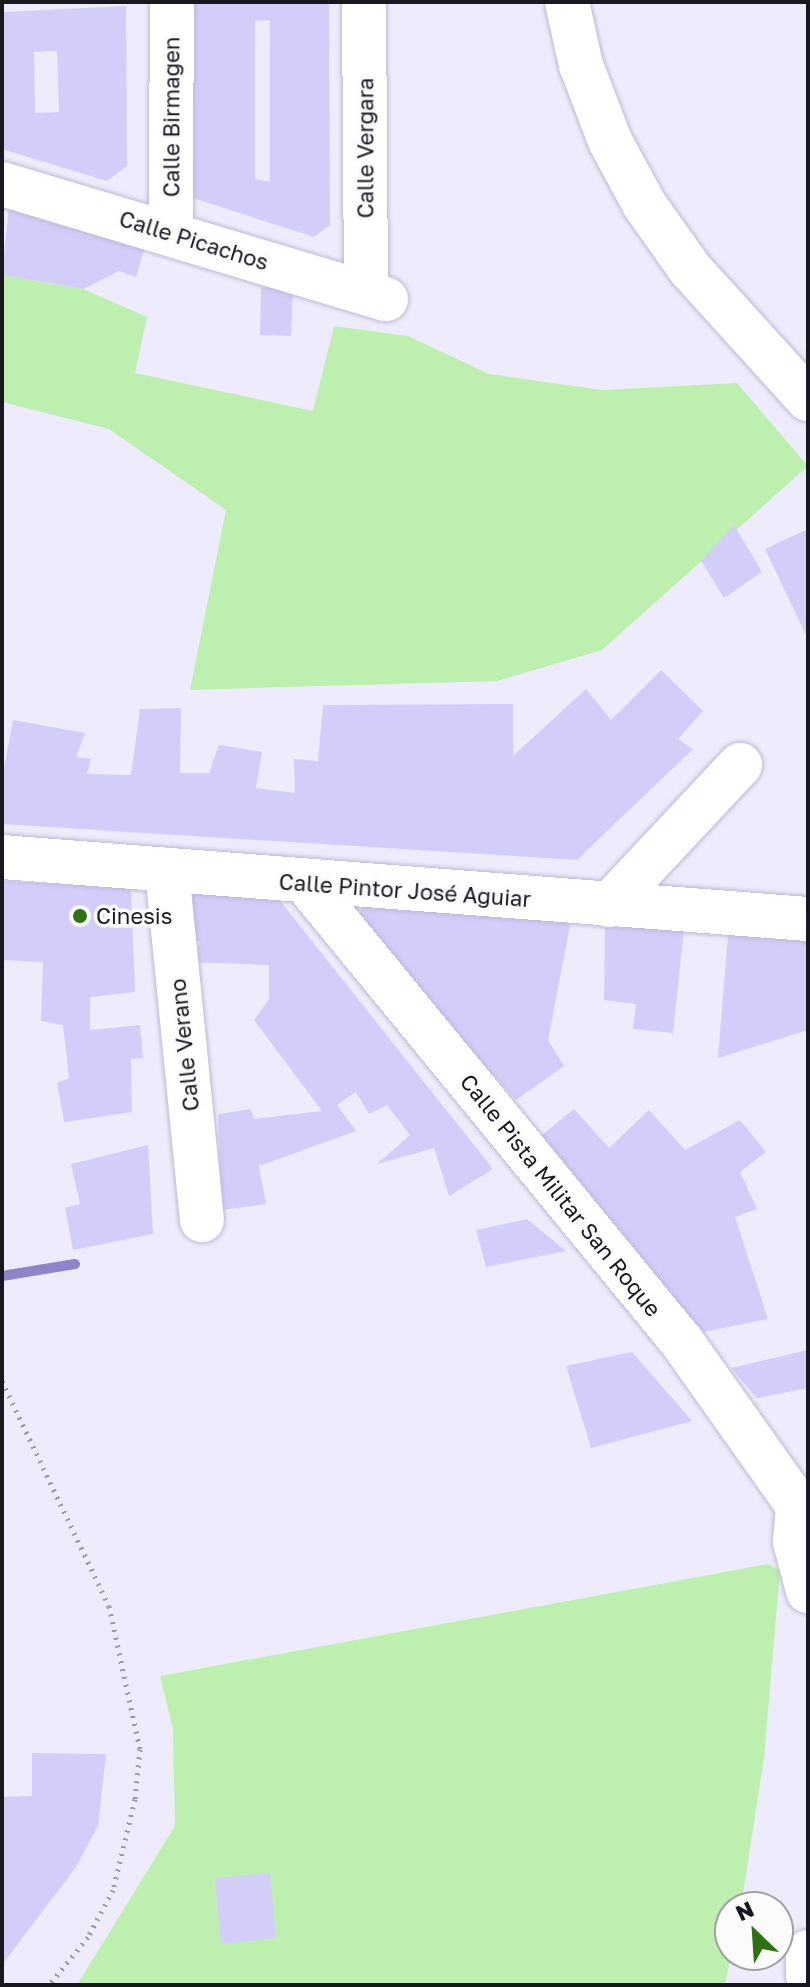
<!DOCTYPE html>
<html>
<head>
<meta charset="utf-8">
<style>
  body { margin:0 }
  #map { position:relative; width:810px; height:1987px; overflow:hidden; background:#eeecfc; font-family:"Golos Text",sans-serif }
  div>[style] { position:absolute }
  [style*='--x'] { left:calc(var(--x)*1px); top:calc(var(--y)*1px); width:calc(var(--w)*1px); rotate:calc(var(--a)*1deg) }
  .green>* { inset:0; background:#bdefaf }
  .stream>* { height:10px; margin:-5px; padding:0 5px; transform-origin:5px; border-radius:5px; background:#8f83c9 }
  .building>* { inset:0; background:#d3cdfa }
  .path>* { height:5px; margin-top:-2.5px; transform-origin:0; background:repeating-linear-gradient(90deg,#9b9aa7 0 2px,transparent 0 8px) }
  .roads { filter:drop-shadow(0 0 2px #bcb9d3) drop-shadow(0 0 2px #bcb9d3) }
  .minor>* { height:44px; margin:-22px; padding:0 22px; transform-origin:22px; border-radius:22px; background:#fff }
  .major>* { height:44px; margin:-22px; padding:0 22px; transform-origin:22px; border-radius:22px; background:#fff }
  .dots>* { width:22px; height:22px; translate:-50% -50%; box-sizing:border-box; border:4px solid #fbfbfb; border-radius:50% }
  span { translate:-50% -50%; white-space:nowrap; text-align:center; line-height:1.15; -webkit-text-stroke:7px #fbfbfb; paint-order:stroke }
  .street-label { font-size:22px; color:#191821 }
  .poi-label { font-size:22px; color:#191821 }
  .left { translate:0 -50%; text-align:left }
  .frame { position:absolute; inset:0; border:4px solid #191821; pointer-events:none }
  .north { position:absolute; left:714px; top:1891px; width:80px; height:80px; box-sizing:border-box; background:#fbfbfb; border:2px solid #a1a0a4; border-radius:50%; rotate:335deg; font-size:22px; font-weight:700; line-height:32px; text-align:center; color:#191821 }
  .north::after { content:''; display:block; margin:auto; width:28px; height:36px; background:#2e7211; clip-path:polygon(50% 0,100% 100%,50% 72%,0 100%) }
</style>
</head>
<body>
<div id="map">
  <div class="green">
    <i style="clip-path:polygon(2px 275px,83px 289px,147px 317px,135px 373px,313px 411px,334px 326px,408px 336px,489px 374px,602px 390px,737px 383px,808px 466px,602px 650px,497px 681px,190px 690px,226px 510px,109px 429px,2px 402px)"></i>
    <i style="clip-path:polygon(768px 1564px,780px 1571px,764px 1758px,741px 1907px,730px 1907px,731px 1955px,725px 1985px,77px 1985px,175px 1826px,173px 1729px,160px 1676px)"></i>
  </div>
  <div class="stream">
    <i style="--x:2;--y:1276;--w:74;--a:-9.3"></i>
  </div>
  <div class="building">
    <i style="clip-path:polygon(evenodd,194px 2px,329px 2px,330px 225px,314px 237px,193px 198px,194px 2px,270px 20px,270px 182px,255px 179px,255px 21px,270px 20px)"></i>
    <i style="clip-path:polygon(evenodd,126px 6px,127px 166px,107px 181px,2px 149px,2px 12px,126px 6px,57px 51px,59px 112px,35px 113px,34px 52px,57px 51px)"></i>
    <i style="clip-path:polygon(10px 197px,145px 246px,136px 277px,119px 271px,83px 289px,2px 275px)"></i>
    <i style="clip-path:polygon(261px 287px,293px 288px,291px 336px,260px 335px)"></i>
    <i style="clip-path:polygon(734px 525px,762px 572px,724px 598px,701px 561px)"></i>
    <i style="clip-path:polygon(808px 529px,808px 632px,805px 633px,765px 549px)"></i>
    <i style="clip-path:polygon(661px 670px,703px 711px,678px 739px,693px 749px,577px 860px,2px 824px,2px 779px,13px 720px,85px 733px,76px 757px,91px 759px,87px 774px,131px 775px,140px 709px,181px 708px,180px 773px,209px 773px,219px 745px,262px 752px,256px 788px,295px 793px,294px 759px,318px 761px,323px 705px,513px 704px,513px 756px,586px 689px,611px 720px)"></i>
    <i style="clip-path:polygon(2px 881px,131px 888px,135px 992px,90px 997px,90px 1030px,140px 1025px,143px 1058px,131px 1059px,132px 1112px,64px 1122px,57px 1083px,69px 1078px,63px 1025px,41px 1021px,43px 962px,2px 960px)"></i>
    <i style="clip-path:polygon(187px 883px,273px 892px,493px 1169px,449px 1196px,434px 1148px,377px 1164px,410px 1135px,387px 1105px,369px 1114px,356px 1092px,337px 1105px,356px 1131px,259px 1166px,266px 1204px,222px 1210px,218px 1114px,251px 1109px,254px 1119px,322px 1111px,254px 1020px,269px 999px,269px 965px,193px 962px,200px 941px,187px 940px)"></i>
    <i style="clip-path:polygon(365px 899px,571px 920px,548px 1040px,564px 1066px,516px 1100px,357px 923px)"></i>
    <i style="clip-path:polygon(605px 927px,684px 928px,673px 1033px,633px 1029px,636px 1004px,604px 1000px)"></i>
    <i style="clip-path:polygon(728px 935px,808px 941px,808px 1030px,718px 1058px)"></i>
    <i style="clip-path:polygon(574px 1109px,609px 1148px,649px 1110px,685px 1150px,740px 1120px,766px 1152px,740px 1172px,757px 1209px,735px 1217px,768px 1319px,703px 1332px,537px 1139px)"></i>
    <i style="clip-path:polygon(148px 1145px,153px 1234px,73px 1250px,65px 1208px,80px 1204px,71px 1164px)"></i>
    <i style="clip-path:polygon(527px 1219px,566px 1251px,486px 1267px,476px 1230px)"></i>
    <i style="clip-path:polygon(808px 1350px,808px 1388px,757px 1398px,731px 1368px)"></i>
    <i style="clip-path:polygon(632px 1352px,692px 1421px,591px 1448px,566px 1366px)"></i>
    <i style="clip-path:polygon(32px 1753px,106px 1754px,98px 1826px,76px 1867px,2px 1965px,2px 1797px,32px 1796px)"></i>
    <i style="clip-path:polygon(270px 1873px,276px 1938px,221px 1944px,215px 1878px)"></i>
  </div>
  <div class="path">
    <i style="--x:2;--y:1381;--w:249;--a:64.6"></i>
    <i style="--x:109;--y:1606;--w:146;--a:77.8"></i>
    <i style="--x:140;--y:1749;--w:50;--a:95.7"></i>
    <i style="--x:135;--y:1799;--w:94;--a:103.6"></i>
    <i style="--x:113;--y:1890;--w:53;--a:118"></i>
    <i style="--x:88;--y:1937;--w:62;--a:129.1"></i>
  </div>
  <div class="roads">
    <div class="minor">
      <i style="--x:364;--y:2;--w:291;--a:89.6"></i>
      <i style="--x:2;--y:184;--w:401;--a:16.7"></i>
      <i style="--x:171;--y:232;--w:230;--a:-89.8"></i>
      <i style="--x:2;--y:857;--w:808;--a:4.4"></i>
      <i style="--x:167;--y:870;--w:352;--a:84.3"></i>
      <i style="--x:306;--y:883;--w:593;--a:50.68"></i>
      <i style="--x:682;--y:1342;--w:201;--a:54.7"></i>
      <i style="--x:798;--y:1506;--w:12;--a:31"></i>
      <i style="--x:609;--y:905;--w:192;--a:-46.9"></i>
    </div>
    <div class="major">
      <i style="--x:567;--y:2;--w:65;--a:77.5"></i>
      <i style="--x:581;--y:65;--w:81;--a:69.1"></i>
      <i style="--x:610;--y:141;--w:72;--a:61.6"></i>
      <i style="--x:644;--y:204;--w:80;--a:54.7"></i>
      <i style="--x:690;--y:269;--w:176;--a:47.8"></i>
      <i style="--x:798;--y:1506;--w:36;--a:95"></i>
      <i style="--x:795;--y:1542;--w:51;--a:75.1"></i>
      <i style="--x:808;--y:1952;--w:24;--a:90"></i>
    </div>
  </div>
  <div class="dots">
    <i style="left:80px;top:916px;background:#2e7211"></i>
  </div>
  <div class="street-label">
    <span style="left:171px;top:117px;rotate:-90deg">Calle Birmagen</span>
    <span style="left:365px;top:148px;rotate:-90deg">Calle Vergara</span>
    <span style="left:194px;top:240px;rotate:17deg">Calle Picachos</span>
    <span style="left:405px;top:890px;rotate:4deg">Calle Pintor José Aguiar</span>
    <span style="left:184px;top:1045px;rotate:-96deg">Calle Verano</span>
    <span style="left:561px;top:1195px;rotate:51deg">Calle Pista Militar San Roque</span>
  </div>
  <div class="poi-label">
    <span class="left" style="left:96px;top:916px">Cinesis</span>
  </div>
  <div class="frame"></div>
  <div class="north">N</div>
</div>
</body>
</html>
